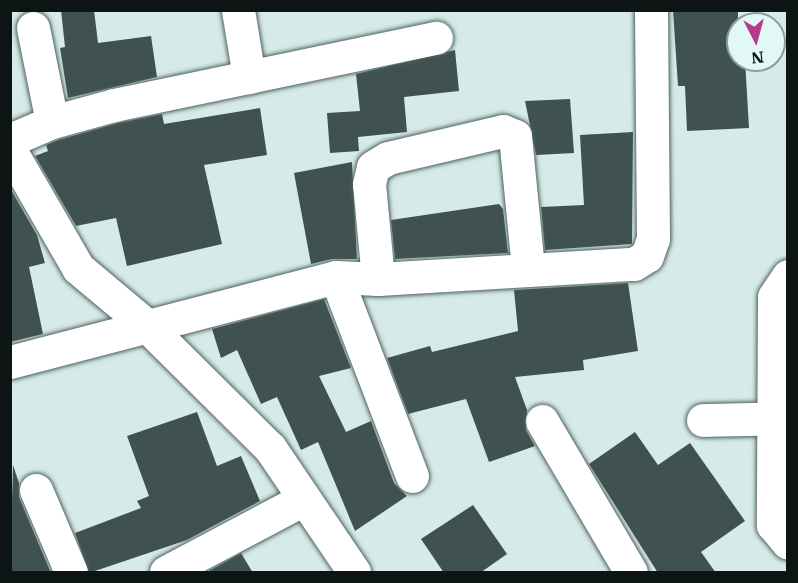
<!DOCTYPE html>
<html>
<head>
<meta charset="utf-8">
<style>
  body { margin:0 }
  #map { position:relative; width:798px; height:583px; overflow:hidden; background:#d5eae9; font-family:"IBM Plex Serif",serif }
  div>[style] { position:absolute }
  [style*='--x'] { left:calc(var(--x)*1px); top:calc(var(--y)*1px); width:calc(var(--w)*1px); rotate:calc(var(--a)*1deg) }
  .building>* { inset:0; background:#3f5150 }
  .roads { filter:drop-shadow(0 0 2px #4e6160) drop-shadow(0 0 2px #4e6160) }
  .street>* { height:33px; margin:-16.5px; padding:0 16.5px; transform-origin:16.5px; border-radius:16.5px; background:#fff }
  span { translate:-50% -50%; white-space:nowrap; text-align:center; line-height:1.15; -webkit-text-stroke:6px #e2f8f7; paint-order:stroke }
  .frame { position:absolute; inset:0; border:12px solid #0d1514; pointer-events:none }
  .north { position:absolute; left:726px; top:12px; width:60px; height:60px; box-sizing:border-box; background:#e2f8f7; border:2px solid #8d9d9c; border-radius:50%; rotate:174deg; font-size:16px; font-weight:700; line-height:24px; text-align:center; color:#0d1514 }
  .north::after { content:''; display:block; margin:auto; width:21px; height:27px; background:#b63b8d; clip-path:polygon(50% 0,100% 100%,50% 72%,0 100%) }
</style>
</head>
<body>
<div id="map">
  <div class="building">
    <i style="clip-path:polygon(61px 10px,94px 10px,98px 43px,151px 36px,157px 77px,68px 98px,60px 48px,65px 47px)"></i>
    <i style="clip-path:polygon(673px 10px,738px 10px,738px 60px,745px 60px,749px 128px,687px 131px,685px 86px,678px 86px)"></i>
    <i style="clip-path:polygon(455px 50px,459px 91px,404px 97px,407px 132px,358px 137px,359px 151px,330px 153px,327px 113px,360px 111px,356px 74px)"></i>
    <i style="clip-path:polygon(570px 99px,574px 153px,536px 155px,525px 101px)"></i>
    <i style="clip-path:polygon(260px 108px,267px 155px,204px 165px,222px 244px,127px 266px,116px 218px,76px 226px,35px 156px,48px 151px,46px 145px,58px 140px,118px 123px,162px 114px,164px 124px)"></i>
    <i style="clip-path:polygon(633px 132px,632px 244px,545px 250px,541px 207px,584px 205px,580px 135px)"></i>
    <i style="clip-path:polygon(352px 162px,357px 259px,332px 259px,311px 264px,294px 173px)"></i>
    <i style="clip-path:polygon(10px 188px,37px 235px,45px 263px,29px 267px,43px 334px,10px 342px)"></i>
    <i style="clip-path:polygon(499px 204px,503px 209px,508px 253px,395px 259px,391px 220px)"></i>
    <i style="clip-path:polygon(628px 283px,638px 351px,583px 360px,584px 370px,515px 377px,527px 410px,526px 430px,535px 446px,489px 462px,466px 399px,408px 414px,387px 358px,430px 346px,432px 352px,518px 331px,514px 290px)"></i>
    <i style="clip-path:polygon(324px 299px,351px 368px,319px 376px,346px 432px,371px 421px,394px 483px,407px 496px,355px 531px,318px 442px,301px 450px,277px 397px,261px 404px,237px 350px,221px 358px,212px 329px)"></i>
    <i style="clip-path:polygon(197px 412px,217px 466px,241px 456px,260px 501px,187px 540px,89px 573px,75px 533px,141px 508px,137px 501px,149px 496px,127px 436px)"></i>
    <i style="clip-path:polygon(635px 432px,658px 465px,690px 443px,745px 521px,701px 552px,716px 573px,658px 573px,589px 464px)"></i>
    <i style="clip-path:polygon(13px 465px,19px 483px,19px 497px,51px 573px,10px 573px)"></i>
    <i style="clip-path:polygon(473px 505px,507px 554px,480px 573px,444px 573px,421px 539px)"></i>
    <i style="clip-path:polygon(241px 553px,253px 573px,207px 572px)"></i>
  </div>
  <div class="roads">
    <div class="street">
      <i style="--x:238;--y:10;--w:68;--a:80.7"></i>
      <i style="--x:33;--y:28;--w:96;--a:78.6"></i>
      <i style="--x:10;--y:140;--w:46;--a:-23.2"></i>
      <i style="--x:52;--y:122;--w:64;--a:-15.3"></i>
      <i style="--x:114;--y:105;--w:329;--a:-11.8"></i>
      <i style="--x:10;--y:150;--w:136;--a:60"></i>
      <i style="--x:78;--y:268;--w:87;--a:39.9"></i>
      <i style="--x:145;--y:324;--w:176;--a:44.8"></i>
      <i style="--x:270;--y:448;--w:150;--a:55.9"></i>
      <i style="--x:788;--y:276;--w:25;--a:124"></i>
      <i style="--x:774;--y:297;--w:228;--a:90.3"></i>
      <i style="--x:773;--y:525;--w:23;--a:50"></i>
      <i style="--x:336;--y:277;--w:213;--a:69.1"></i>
      <i style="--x:378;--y:279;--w:95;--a:-95.4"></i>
      <i style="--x:369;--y:184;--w:17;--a:-77"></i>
      <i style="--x:373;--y:167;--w:17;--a:-31"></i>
      <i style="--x:388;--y:158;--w:118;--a:-13.2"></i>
      <i style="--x:503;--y:131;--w:13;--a:23"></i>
      <i style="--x:515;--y:136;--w:134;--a:84.4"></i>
      <i style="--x:10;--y:362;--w:337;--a:-14.6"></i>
      <i style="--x:336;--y:277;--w:42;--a:2.7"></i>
      <i style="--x:378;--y:279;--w:256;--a:-3.4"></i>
      <i style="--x:634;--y:264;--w:15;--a:-32"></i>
      <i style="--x:647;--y:256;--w:18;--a:-71"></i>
      <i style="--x:653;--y:239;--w:229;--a:-90.5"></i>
      <i style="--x:703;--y:420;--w:85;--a:-1.3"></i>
      <i style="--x:542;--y:421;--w:175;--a:59.5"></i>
      <i style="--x:36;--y:490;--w:89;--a:66.9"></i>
      <i style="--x:166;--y:572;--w:154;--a:-27.9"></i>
    </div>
  </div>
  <div class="frame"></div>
  <div class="north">N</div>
</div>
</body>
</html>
